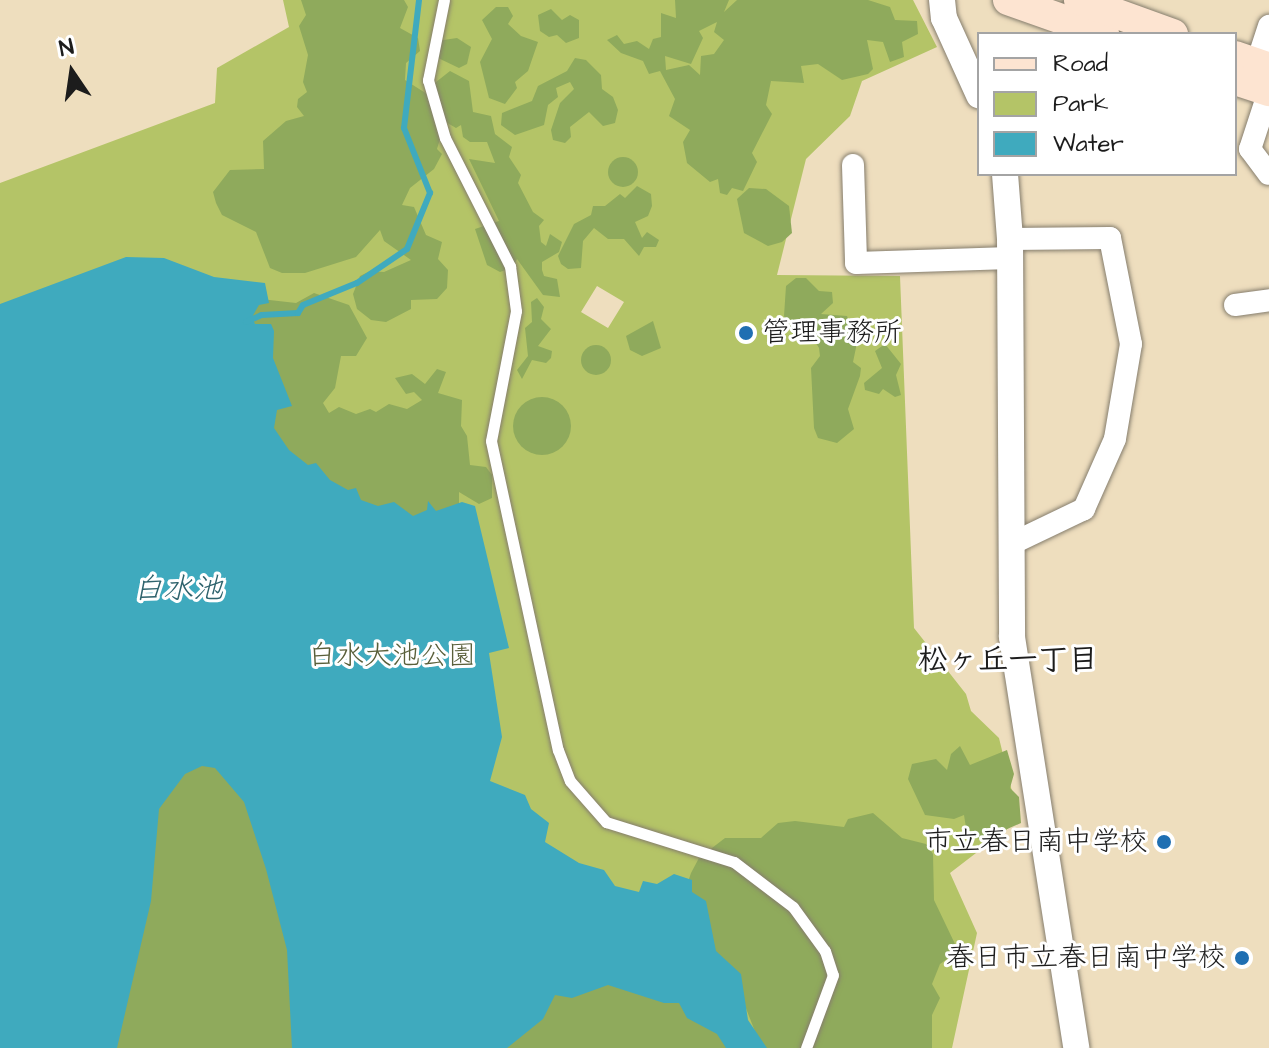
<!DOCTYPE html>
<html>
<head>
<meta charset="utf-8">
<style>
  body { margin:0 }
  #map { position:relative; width:1269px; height:1048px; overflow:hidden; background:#eedebe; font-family:"Architects Daughter","Klee One",sans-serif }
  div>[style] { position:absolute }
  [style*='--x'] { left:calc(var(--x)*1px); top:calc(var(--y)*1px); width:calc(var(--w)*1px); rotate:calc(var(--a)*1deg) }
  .green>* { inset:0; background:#b4c467 }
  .forest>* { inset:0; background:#8faa5c }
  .round { border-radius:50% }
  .water>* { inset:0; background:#3faabe }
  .stream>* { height:6px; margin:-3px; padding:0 3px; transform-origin:3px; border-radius:3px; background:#3faabe }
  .roads { filter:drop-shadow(0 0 2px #857d6d) drop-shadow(0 0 2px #857d6d) }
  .service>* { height:11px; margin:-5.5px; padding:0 5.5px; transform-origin:5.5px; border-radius:5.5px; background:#fff }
  .minor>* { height:22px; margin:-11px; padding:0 11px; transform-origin:11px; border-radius:11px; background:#fff }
  .tertiary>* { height:26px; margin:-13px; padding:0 13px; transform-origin:13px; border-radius:13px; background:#fff }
  .secondary>* { height:30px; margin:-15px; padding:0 15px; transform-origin:15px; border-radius:15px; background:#fde4d1 }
  .dots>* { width:22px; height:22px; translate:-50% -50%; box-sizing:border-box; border:4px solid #fff; border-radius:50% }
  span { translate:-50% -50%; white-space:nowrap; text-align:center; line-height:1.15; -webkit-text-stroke:6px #fff; paint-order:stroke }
  .poi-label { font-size:28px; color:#1c1c1c }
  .left { translate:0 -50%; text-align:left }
  .right { translate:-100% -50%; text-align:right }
  .park-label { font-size:28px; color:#595f3a }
  .water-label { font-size:30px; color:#2e636d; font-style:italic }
  .neighbourhood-label { font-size:30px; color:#1c1c1c; font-weight:700 }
  .legend { position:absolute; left:977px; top:32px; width:260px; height:144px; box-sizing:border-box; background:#fff; border:2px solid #a4a4a4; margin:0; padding:10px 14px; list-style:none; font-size:24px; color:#1c1c1c }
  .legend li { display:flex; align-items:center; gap:16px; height:40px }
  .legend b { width:40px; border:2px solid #a4a4a4 }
  .north { position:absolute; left:32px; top:32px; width:80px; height:80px; -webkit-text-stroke:6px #fff; paint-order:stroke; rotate:347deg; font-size:22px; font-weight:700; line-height:32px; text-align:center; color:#1c1c1c }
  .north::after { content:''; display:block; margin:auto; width:28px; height:36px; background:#1c1c1c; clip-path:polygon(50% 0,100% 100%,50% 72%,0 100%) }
</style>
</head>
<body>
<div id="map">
  <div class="green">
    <i style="clip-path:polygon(evenodd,283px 0,913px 0,937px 47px,862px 81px,850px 116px,806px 159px,777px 275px,900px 276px,914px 628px,966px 694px,971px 711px,999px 738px,1019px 820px,950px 873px,977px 933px,952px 1048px,0 1048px,0 183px,215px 103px,217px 68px,289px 27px,283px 0,597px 286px,624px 302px,608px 328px,581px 312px,597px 286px)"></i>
  </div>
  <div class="forest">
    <i style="clip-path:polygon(301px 0,404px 0,408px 7px,400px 28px,418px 38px,420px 51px,406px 63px,405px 80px,427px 94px,442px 132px,437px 149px,442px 154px,434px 169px,410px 188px,402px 205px,414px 207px,426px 235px,442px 242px,438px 259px,448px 270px,447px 288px,437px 299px,411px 300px,411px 309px,386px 322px,371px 320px,357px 309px,353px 294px,360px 276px,370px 271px,384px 272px,411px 260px,384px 241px,380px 230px,356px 257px,305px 273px,282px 273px,270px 268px,256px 232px,222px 215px,216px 203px,213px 192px,230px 170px,264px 169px,263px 141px,286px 121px,304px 116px,297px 107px,298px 99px,307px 92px,303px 82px,308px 55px,299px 26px,306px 15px)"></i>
    <i style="clip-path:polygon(evenodd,675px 0,729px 0,724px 12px,737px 0,868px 0,890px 7px,895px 20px,917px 21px,918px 34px,902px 42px,904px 57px,890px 62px,883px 42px,867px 40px,873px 69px,868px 74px,842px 80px,818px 64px,801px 66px,804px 83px,771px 81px,766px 105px,772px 114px,752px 153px,757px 162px,743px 191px,732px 188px,727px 195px,720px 193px,718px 179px,710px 182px,687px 163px,683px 142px,690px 130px,669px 116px,675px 99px,660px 71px,649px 74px,643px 61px,621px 53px,607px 40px,617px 35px,624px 44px,637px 41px,649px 49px,653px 39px,661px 37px,661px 13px,676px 18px,675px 0,717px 22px,714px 32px,724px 40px,714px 54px,701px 56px,700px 75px,689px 65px,666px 70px,665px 56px,691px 64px,703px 38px,699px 31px,717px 22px)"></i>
    <i style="clip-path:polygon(496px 7px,508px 7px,513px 16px,508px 24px,521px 36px,538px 42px,528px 71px,515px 82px,517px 88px,505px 104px,489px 98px,480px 62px,492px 39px,482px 20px)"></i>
    <i style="clip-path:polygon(551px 9px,562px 20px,570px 15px,579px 20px,579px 38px,566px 43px,557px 35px,549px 37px,540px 31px,538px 15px)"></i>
    <i style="clip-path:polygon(457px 38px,471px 47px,467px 64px,459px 68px,436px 57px,430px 42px)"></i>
    <i style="clip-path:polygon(575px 58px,586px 60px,601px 75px,602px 89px,613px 97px,618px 110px,615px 123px,603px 126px,589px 112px,570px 127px,571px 137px,565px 143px,553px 140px,551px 130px,560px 103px,574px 89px,570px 82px,556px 88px,558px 97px,548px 105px,544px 125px,515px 135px,501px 125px,502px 113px,532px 101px,538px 86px,567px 71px)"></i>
    <i style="clip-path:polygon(450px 71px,469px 81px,473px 112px,491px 116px,495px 134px,512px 147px,509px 157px,521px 175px,518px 183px,533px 212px,544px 220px,539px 226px,541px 242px,546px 246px,550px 234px,562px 242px,559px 252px,542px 262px,542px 270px,544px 276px,557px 279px,560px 297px,543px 295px,517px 259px,513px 267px,500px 272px,487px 265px,475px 229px,499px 221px,469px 159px,495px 163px,487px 142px,470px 142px,463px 137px,461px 125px,456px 128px,439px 118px,431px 86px)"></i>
    <i class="round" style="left:608px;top:157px;width:30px;height:30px"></i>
    <i style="clip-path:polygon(637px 186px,651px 194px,652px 206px,648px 216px,635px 222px,642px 238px,647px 232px,659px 240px,656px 247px,644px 247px,639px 256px,624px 239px,608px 239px,594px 228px,583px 241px,581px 268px,568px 269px,561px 264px,558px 256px,574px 224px,591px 215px,593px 206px,605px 206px,620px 194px,625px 198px)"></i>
    <i style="clip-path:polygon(749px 188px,766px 189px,789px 206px,792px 233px,782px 242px,768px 246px,744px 233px,737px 199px)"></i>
    <i style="clip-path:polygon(806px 278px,819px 291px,832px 292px,833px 303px,821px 314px,847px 316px,857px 343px,853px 362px,861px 368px,860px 376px,848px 409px,854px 429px,837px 443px,818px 438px,814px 428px,811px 368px,820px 356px,819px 348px,813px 338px,791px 333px,784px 316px,786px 286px,796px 278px)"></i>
    <i style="clip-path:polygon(314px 293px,349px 305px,367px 338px,356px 356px,341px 356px,335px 388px,323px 403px,329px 413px,339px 407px,356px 414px,370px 409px,376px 412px,389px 404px,407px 409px,422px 400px,414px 392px,406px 394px,395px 378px,412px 374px,425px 384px,437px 369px,446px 372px,438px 393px,462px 400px,461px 426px,467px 436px,470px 465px,486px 467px,492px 475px,492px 498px,479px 504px,459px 492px,459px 508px,405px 521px,372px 511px,282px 454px,268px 424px,242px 311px,251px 298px,296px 303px)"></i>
    <i style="clip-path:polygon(537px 298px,544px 307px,541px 319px,551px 329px,538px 346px,552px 351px,551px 358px,546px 363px,532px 360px,522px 379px,517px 370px,528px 356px,525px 328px,532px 322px,531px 302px)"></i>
    <i style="clip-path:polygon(653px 321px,661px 348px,642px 356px,630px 350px,626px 336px)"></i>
    <i style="clip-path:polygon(885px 344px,901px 364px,896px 375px,901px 395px,895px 397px,883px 389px,879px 394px,865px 390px,864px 383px,882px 368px,875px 351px)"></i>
    <i class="round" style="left:581px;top:345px;width:30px;height:30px"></i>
    <i class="round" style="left:513px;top:397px;width:58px;height:58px"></i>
    <i style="clip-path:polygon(960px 746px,970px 765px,1007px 750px,1014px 774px,1010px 788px,1019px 797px,1021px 823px,982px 840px,967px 834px,964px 815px,954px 819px,925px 815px,908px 779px,912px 764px,936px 759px,947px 770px,951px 754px)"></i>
    <i style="clip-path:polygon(218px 753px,253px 797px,313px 1048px,103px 1048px,141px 829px,174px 764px)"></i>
    <i style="clip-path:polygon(873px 813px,902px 838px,926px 844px,933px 854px,934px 900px,955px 944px,954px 954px,940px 964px,932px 984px,940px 998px,932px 1015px,932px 1048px,753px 1048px,761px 1047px,735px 980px,708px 954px,686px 888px,691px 873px,699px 858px,725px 838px,761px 838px,778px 823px,795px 821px,844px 827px,848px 819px)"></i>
    <i style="clip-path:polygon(608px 978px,687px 1000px,734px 1048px,499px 1048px,541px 992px)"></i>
  </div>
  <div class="water">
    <i style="clip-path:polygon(126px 257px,164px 258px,214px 277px,265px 283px,269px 303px,259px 305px,252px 317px,255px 324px,271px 324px,274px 331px,273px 358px,292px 406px,277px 410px,274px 428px,289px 450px,308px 465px,316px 463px,330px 480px,348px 490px,356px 488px,361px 500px,378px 506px,394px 502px,413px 516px,427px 510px,428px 501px,436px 511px,462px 502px,475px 506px,509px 648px,489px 653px,502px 737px,490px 781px,525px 795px,531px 809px,549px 823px,545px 842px,579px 863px,604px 870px,615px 886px,639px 892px,643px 881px,657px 884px,674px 874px,692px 880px,692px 892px,706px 901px,716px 951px,741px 974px,748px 1020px,767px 1048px,726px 1048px,717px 1034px,687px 1018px,679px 1003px,664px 1003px,608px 985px,572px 998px,555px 995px,543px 1019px,507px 1048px,292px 1048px,287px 950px,266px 869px,244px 802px,215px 768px,202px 766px,185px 774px,159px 809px,151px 901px,117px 1048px,0 1048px,0 304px)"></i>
  </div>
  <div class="stream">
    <i style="--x:246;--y:322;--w:17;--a:-24"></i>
    <i style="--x:262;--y:315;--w:36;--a:-3"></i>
    <i style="--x:298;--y:313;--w:9;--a:-58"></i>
    <i style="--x:303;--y:305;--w:58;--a:-22.2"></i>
    <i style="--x:357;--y:283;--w:60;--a:-34.2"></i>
    <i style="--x:407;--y:249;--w:61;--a:-67.7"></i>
    <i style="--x:430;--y:193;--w:70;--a:-111.8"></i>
    <i style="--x:404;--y:128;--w:129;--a:-83.3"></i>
  </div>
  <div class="roads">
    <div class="service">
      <i style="--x:444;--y:0;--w:82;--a:101.3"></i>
      <i style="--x:428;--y:80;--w:60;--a:73.7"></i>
      <i style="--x:445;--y:138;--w:144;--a:63.1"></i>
      <i style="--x:510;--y:266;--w:45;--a:82.4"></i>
      <i style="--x:516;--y:311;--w:132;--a:100.9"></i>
      <i style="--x:491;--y:441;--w:316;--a:77.8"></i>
      <i style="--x:558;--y:750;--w:33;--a:69"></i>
      <i style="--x:570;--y:781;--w:55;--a:48.7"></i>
      <i style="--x:606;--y:822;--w:134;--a:17.4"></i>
      <i style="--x:734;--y:862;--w:74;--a:37.3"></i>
      <i style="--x:793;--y:907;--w:54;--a:54"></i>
      <i style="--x:825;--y:951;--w:25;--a:72"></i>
      <i style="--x:833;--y:975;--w:78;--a:110.3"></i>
    </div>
    <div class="minor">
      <i style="--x:1252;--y:78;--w:55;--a:-71.9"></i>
      <i style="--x:1269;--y:91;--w:61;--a:108.1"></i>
      <i style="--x:1250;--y:149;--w:31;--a:53"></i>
      <i style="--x:853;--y:165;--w:98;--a:88.2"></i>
      <i style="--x:856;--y:263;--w:154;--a:-1.9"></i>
      <i style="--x:1010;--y:239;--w:100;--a:-0.6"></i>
      <i style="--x:1110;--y:238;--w:108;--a:78.8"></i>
      <i style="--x:1131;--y:344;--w:96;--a:99.6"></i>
      <i style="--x:1115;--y:439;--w:77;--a:113.9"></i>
      <i style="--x:1084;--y:509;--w:76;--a:154.4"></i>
      <i style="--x:1235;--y:305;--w:34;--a:-8"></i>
    </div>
    <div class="tertiary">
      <i style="--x:942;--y:0;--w:18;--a:84"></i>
      <i style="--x:944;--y:18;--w:85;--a:65.6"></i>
      <i style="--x:1005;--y:174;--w:65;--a:85.6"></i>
      <i style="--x:1010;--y:239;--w:398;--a:89.7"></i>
      <i style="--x:1012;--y:637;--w:416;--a:81.1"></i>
    </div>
    <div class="secondary">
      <i style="--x:1008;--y:0;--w:102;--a:19.5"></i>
      <i style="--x:1079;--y:0;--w:100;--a:19.9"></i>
      <i style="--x:1235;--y:56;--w:36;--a:19"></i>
      <i style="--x:1235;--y:80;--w:36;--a:18"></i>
    </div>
  </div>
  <div class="dots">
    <i style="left:746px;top:333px;background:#1f6fb2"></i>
    <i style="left:1164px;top:842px;background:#1f6fb2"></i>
    <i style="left:1242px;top:958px;background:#1f6fb2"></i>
  </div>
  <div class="poi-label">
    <span class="left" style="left:762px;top:333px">管理事務所</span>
    <span class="right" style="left:1148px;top:842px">市立春日南中学校</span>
    <span class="right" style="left:1226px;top:958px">春日市立春日南中学校</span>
  </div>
  <div class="park-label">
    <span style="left:392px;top:656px">白水大池公園</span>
  </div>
  <div class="water-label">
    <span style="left:178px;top:589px">白水池</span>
  </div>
  <div class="neighbourhood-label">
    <span style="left:1008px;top:660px">松ヶ丘一丁目</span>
  </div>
  <ul class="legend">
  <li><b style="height:10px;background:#fde4d1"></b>Road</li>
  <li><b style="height:22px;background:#b4c467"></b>Park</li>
  <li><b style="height:22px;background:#3faabe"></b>Water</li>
  </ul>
  <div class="north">N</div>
</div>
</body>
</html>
